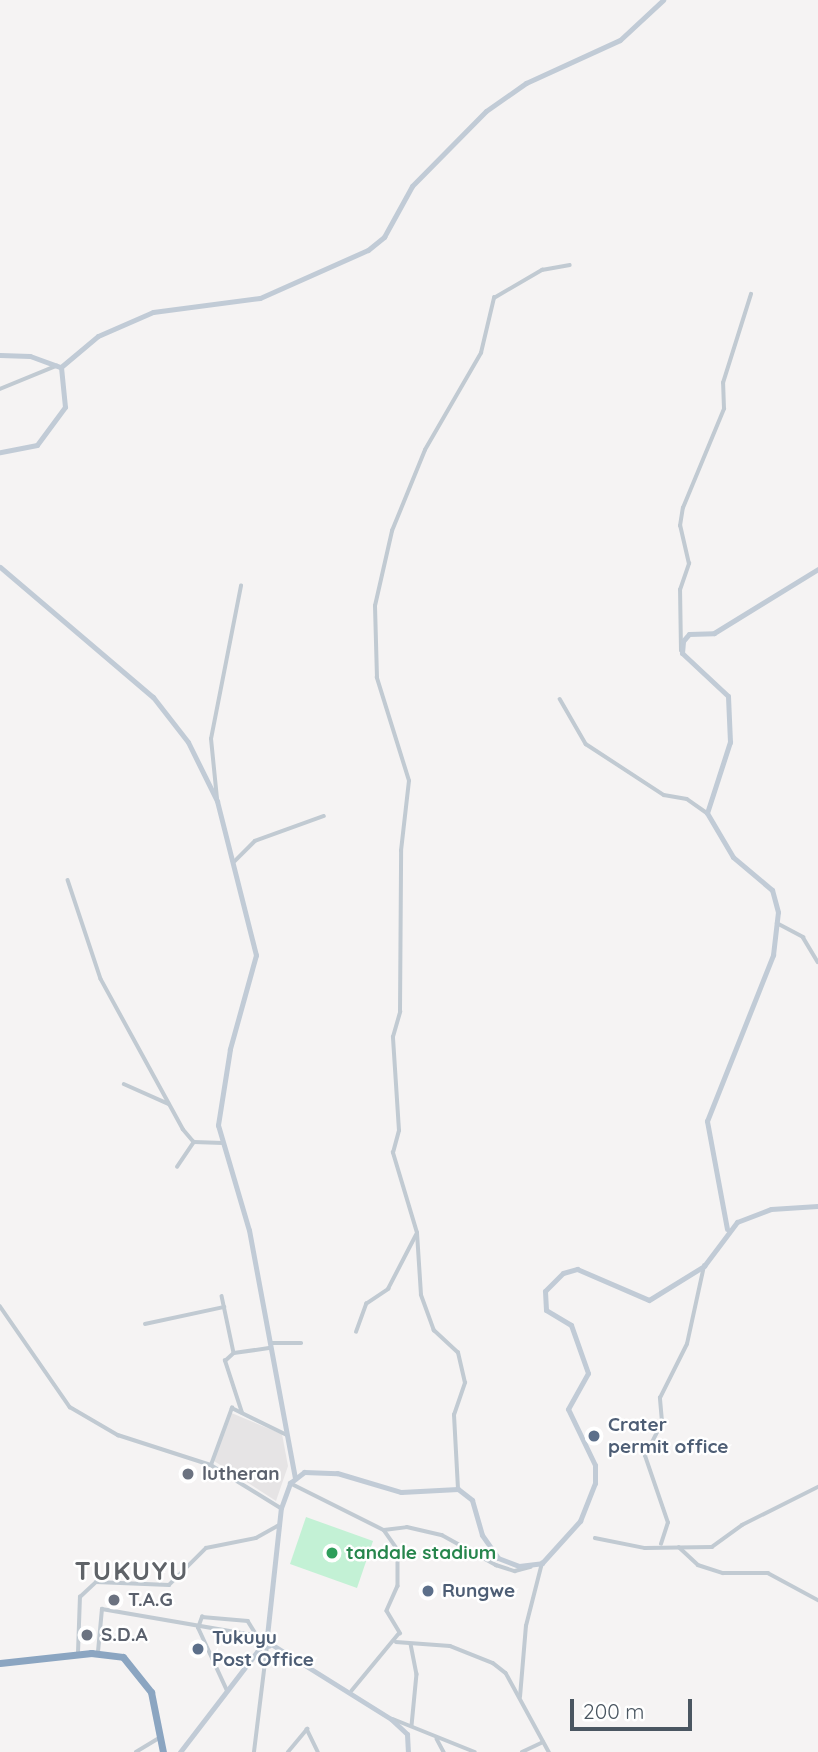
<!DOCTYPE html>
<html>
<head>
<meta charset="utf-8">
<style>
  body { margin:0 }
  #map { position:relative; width:818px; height:1752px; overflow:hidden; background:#f5f3f3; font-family:Quicksand,sans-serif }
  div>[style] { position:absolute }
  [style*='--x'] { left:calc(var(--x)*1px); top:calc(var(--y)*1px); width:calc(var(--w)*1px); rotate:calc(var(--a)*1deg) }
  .education>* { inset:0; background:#e6e4e5 }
  .green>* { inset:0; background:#c3f1d5 }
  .street>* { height:3.5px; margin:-1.75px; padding:0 1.75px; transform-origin:1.75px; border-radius:1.75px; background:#c1cad2 }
  .secondary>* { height:5px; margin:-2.5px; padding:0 2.5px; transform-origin:2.5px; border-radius:2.5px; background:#c1cbd6 }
  .secondary>.ring { margin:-2.5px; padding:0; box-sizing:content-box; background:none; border:5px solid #c1cbd6; border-radius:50% }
  .highway>* { height:7px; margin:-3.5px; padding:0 3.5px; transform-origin:3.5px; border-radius:3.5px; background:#8ba5c1 }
  .dots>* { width:19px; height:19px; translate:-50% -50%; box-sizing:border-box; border:4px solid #fff; border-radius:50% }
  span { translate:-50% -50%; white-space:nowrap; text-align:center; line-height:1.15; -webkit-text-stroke:5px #fff; paint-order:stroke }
  .service-label { font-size:19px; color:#4e5e75; font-weight:700 }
  .left { translate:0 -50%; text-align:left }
  .worship-label { font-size:19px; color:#5b616d; font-weight:700 }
  .leisure-label { font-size:19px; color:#27864d; font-weight:700 }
  .district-label { font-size:26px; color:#5f6368; font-weight:700; letter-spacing:2px }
  .scale { position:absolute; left:570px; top:1699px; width:122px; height:32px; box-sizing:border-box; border:4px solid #4a5661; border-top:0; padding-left:9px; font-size:21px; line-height:24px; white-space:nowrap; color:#4a5661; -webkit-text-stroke:5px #fff; paint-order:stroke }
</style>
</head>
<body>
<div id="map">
  <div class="education">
    <i style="clip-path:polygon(229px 1412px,282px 1434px,288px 1466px,276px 1501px,214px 1461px)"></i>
  </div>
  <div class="green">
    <i style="clip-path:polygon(306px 1517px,373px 1541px,357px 1588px,290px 1564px)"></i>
  </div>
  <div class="street">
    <i style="--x:0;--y:389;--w:61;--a:-22.3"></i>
    <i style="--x:681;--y:651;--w:61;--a:-90.9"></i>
    <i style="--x:680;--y:590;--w:28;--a:-71"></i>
    <i style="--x:689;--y:564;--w:39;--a:-103"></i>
    <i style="--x:680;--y:526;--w:18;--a:-81"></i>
    <i style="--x:683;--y:508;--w:107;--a:-67.5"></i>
    <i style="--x:724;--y:409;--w:26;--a:-92"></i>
    <i style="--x:723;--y:383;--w:93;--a:-72.5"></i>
    <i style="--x:560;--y:699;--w:52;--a:60"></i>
    <i style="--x:586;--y:744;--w:93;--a:33.2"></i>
    <i style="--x:664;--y:795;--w:23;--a:10"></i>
    <i style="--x:687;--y:799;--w:24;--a:35"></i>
    <i style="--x:217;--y:799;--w:60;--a:-95.7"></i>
    <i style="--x:211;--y:739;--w:156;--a:-78.9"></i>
    <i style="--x:235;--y:861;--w:28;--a:-45"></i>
    <i style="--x:255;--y:841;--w:73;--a:-19.9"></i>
    <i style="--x:68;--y:880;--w:104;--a:71.6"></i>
    <i style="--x:101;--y:979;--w:171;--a:61.3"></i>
    <i style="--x:183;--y:1129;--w:17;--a:50"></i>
    <i style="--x:194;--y:1142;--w:29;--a:2"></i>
    <i style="--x:777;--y:923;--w:30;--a:28"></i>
    <i style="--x:803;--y:937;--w:29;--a:59"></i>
    <i style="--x:124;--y:1084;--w:49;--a:24"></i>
    <i style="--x:177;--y:1167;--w:30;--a:-56"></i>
    <i style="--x:222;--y:1296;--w:58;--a:78.1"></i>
    <i style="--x:0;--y:1306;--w:123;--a:55.3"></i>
    <i style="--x:70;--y:1407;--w:56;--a:30.3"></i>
    <i style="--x:118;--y:1435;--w:98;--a:17.9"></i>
    <i style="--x:211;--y:1465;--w:82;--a:31.6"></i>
    <i style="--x:145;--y:1324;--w:81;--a:-12.1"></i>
    <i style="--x:356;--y:1332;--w:30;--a:-70"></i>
    <i style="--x:366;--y:1304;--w:27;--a:-34"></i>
    <i style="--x:388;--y:1289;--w:61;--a:-62.6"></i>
    <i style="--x:271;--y:1343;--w:30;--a:0"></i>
    <i style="--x:242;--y:1413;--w:55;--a:-108.1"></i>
    <i style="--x:225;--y:1361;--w:12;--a:-42"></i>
    <i style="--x:234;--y:1353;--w:35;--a:-8"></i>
    <i style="--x:211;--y:1465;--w:61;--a:-69.8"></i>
    <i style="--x:232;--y:1408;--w:61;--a:26.1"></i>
    <i style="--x:290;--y:1483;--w:105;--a:26.6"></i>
    <i style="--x:384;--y:1530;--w:24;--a:55"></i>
    <i style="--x:398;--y:1550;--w:36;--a:90"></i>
    <i style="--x:398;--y:1586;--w:27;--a:114"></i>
    <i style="--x:387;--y:1611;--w:26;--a:59"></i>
    <i style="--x:400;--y:1633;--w:75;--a:129.6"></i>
    <i style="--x:458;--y:1489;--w:74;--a:-93.1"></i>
    <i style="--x:454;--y:1415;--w:34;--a:-71"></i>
    <i style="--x:465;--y:1383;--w:31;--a:-103"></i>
    <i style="--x:458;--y:1353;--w:33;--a:-137"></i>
    <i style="--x:434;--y:1331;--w:38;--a:-110"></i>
    <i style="--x:421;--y:1295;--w:62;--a:-93.7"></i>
    <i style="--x:417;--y:1233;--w:84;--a:-106.7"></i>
    <i style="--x:393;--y:1153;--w:23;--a:-75"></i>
    <i style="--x:399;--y:1131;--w:94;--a:-93.7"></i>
    <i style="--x:393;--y:1037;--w:26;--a:-74"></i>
    <i style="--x:400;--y:1012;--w:161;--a:-89.6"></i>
    <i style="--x:401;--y:851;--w:70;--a:-83.5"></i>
    <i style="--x:409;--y:781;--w:108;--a:-107.3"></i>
    <i style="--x:377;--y:678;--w:72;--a:-91.6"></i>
    <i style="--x:375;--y:606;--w:77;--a:-77.2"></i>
    <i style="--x:392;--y:531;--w:87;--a:-67.8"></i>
    <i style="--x:425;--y:450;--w:112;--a:-60"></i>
    <i style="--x:481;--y:353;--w:57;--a:-76.7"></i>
    <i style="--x:494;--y:298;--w:56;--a:-30.3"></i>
    <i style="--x:542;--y:270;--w:28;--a:-10"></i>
    <i style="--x:384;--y:1530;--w:23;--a:-7"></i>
    <i style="--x:407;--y:1527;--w:36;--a:13"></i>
    <i style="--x:442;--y:1535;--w:62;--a:29.1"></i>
    <i style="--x:496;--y:1565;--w:20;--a:18"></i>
    <i style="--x:515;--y:1571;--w:16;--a:-15"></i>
    <i style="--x:595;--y:1538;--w:51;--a:11.3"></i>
    <i style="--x:645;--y:1548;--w:67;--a:-0.9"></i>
    <i style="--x:712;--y:1547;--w:37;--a:-36"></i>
    <i style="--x:742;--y:1525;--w:85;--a:-26.6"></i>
    <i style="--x:661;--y:1544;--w:22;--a:-72"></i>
    <i style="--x:668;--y:1523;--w:71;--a:-108.9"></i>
    <i style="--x:645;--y:1456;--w:38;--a:-63"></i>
    <i style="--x:662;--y:1422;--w:24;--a:-95"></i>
    <i style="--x:660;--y:1398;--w:60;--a:-63.4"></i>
    <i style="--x:687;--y:1344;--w:80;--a:-77.7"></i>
    <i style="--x:679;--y:1547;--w:26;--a:43"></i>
    <i style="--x:698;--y:1565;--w:26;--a:18"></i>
    <i style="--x:723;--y:1573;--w:45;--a:0"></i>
    <i style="--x:768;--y:1573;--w:57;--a:28.4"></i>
    <i style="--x:396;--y:1642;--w:54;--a:4.2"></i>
    <i style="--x:450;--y:1646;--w:46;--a:21.6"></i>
    <i style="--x:493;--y:1663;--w:16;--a:38"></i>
    <i style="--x:506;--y:1673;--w:90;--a:61.4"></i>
    <i style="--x:411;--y:1644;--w:31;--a:79"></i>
    <i style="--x:417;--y:1674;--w:52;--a:95.5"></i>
    <i style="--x:98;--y:1652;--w:43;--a:-84.7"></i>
    <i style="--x:102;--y:1609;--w:164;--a:9.8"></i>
    <i style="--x:78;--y:1653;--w:56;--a:-88"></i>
    <i style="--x:80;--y:1597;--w:22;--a:-43"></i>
    <i style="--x:96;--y:1582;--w:73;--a:2.4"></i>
    <i style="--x:169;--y:1585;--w:52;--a:-45"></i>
    <i style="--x:206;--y:1548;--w:51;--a:-11.3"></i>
    <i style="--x:256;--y:1538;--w:25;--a:-29"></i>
    <i style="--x:227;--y:1691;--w:69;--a:-114.7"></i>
    <i style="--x:198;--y:1628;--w:12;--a:-70"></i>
    <i style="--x:202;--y:1617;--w:46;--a:5"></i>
    <i style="--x:248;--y:1621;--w:19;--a:58"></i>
    <i style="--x:520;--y:1697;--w:71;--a:-85.2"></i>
    <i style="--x:526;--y:1626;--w:65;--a:-75.7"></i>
    <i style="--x:393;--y:1719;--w:88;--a:21.9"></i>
    <i style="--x:437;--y:1739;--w:15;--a:62"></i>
    <i style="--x:136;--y:1752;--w:26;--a:-31"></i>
    <i style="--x:254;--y:1752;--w:107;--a:-83"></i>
    <i style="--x:288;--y:1752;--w:30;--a:-50"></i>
    <i style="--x:307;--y:1729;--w:25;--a:64"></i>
    <i style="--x:522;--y:1752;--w:23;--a:-25"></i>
  </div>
  <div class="secondary">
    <i style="--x:0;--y:355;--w:30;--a:2"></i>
    <i style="--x:30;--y:356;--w:33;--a:20"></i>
    <i style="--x:61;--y:367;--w:40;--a:84.3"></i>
    <i style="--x:65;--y:407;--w:47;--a:126.4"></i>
    <i style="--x:37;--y:445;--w:38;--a:169"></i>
    <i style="--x:61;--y:367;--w:48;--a:-40"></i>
    <i style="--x:98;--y:336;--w:60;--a:-23.6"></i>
    <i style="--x:153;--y:312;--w:108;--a:-7.5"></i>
    <i style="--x:260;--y:298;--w:118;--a:-24"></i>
    <i style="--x:368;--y:250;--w:21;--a:-39"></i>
    <i style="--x:384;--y:237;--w:58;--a:-61.2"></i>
    <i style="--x:412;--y:186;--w:105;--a:-45.4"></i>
    <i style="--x:486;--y:111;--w:49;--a:-35"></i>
    <i style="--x:526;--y:83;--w:103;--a:-24.6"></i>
    <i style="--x:620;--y:40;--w:59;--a:-42.9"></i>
    <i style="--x:0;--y:567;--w:201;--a:40.4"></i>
    <i style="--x:153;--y:697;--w:57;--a:52.1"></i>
    <i style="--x:188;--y:742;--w:66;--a:63.8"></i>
    <i style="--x:217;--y:801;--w:159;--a:75.8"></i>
    <i style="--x:256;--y:955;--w:98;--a:105.5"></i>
    <i style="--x:230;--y:1049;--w:77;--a:99"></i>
    <i style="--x:218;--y:1125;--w:109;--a:73.6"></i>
    <i style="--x:249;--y:1230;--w:251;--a:79.5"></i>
    <i style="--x:727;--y:1229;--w:110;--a:-100.5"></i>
    <i style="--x:707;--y:1121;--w:179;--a:-68.3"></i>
    <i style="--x:773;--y:955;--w:43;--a:-83.4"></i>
    <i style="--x:778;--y:912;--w:23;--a:-105"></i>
    <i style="--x:772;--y:890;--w:51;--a:-139.8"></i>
    <i style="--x:733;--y:857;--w:51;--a:-120.6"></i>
    <i style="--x:707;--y:813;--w:75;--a:-72.1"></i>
    <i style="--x:730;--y:742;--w:46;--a:-92.5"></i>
    <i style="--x:728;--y:696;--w:63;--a:-136.9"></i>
    <i style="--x:682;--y:653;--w:12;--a:-85"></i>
    <i style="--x:683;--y:641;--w:9;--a:-49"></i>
    <i style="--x:689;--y:634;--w:25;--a:-2"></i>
    <i style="--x:714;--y:633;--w:122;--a:-31.6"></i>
    <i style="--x:267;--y:1636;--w:129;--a:-83.8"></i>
    <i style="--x:281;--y:1508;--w:27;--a:-70"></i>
    <i style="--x:290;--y:1483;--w:18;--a:-38"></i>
    <i style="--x:304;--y:1472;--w:33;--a:2"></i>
    <i style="--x:337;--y:1473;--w:67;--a:16.5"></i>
    <i style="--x:401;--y:1492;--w:57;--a:-3"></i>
    <i style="--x:458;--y:1489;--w:18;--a:38"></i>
    <i style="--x:472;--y:1500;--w:36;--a:74"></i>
    <i style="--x:482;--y:1535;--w:28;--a:55"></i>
    <i style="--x:498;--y:1558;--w:22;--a:21"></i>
    <i style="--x:519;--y:1566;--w:23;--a:-7"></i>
    <i style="--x:542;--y:1563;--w:57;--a:-47.9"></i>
    <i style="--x:580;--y:1521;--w:41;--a:-68.5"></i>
    <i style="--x:595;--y:1483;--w:18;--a:-90"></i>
    <i style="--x:595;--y:1465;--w:62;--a:-115.7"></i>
    <i style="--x:568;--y:1409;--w:41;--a:-60.9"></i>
    <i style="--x:588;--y:1373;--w:51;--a:-109.5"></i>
    <i style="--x:571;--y:1325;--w:29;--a:-149"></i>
    <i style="--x:546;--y:1310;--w:19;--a:-93"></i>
    <i style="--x:545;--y:1291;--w:25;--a:-45"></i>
    <i style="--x:563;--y:1273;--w:15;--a:-16"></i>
    <i style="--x:577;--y:1269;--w:78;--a:23.3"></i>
    <i style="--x:649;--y:1300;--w:65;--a:-31.7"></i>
    <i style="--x:704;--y:1266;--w:55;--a:-53.1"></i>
    <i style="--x:737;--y:1222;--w:36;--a:-21"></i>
    <i style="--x:771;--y:1209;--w:47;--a:-3.7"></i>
    <i class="ring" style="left:262px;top:1636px;width:5px;height:5px"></i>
    <i style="--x:271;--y:1644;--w:142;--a:32"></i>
    <i style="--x:391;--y:1719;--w:22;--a:43"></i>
    <i style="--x:407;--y:1734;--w:18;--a:87"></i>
    <i style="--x:180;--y:1752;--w:136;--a:-52.5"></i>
  </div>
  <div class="highway">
    <i style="--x:0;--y:1663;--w:92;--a:-6.3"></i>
    <i style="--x:91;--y:1653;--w:32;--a:7"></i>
    <i style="--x:123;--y:1657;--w:45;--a:51.3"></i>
    <i style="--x:151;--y:1692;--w:61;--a:78.7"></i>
  </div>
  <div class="dots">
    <i style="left:594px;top:1436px;background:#5c6f8a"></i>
    <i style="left:188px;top:1474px;background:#6b7280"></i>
    <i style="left:332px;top:1553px;background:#2e9e5b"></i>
    <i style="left:428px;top:1591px;background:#5c6f8a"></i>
    <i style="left:114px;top:1600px;background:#6b7280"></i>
    <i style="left:87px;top:1635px;background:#6b7280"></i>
    <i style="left:198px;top:1649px;background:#5c6f8a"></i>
  </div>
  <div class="service-label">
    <span class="left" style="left:608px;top:1436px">Crater<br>permit office</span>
    <span class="left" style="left:442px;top:1591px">Rungwe</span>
    <span class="left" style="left:212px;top:1649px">Tukuyu<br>Post Office</span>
  </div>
  <div class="worship-label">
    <span class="left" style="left:202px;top:1474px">lutheran</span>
    <span class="left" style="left:128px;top:1600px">T.A.G</span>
    <span class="left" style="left:101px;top:1635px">S.D.A</span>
  </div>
  <div class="leisure-label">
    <span class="left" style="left:346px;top:1553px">tandale stadium</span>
  </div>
  <div class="district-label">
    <span style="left:132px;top:1571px">TUKUYU</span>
  </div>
  <div class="scale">200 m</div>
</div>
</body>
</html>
